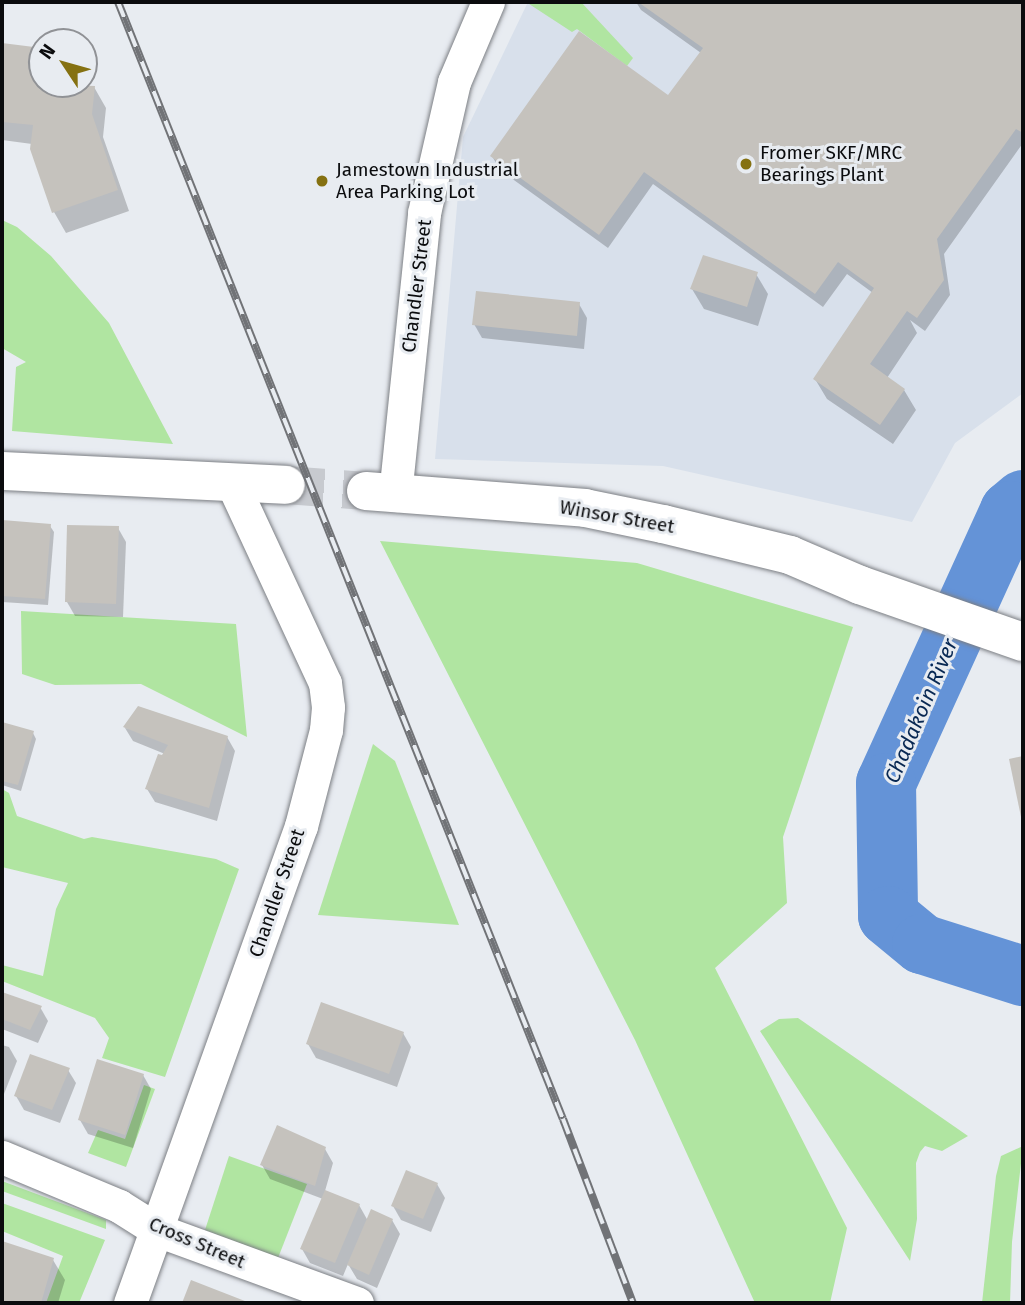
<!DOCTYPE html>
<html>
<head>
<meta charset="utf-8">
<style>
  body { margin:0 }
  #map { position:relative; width:1025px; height:1305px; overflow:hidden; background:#e8ecf1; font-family:"Fira Sans",sans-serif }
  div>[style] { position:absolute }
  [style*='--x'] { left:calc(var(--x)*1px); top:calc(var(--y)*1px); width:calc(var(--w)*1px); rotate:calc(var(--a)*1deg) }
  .built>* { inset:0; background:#d8e0eb }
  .green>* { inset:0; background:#b0e5a1 }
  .shadow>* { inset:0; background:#0003 }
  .river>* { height:60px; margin:-30px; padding:0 30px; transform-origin:30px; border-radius:30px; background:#6493d7 }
  .building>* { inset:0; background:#c5c2bd }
  .tertiary-tunnel>* { height:38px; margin-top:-19px; transform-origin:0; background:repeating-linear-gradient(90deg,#c7cacf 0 38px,transparent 0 57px) }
  .roads { filter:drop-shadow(0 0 2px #7c7f84) drop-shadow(0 0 2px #7c7f84) }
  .minor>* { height:33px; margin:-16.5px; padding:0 16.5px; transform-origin:16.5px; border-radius:16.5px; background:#fff }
  .tertiary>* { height:38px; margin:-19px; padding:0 19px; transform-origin:19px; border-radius:19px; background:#fff }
  .rail>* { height:8px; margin-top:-4px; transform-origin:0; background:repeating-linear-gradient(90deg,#e8ecf1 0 16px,#717377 0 32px); box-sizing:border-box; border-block:2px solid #717377 }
  .dots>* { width:19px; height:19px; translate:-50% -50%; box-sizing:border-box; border:4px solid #e8ecf1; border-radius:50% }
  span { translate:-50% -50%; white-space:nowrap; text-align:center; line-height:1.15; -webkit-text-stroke:6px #e8ecf1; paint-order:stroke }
  .poi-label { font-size:19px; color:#0b0c0e }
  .left { translate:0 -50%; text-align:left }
  .street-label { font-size:19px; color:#0b0c0e }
  .water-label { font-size:21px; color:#082853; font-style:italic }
  .frame { position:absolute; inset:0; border:4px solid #0b0c0e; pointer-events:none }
  .north { position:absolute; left:28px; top:28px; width:70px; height:70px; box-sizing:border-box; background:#e8ecf1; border:2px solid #909296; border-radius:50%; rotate:306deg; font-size:19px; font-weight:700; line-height:28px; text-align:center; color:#0b0c0e }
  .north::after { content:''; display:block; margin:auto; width:24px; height:32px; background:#857111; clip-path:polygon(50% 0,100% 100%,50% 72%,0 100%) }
</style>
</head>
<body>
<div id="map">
  <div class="built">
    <i style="clip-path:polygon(528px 2px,1023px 2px,1023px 393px,955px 443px,912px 522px,663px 466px,435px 459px,463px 137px)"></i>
  </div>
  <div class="green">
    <i style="clip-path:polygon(526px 2px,581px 2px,633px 58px,627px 66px,577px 29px,572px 32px)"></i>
    <i style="clip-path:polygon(2px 220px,17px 227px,51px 256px,109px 323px,173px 444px,12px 431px,16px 367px,26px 362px,2px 348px)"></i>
    <i style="clip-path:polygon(380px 541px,637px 563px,853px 627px,783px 837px,787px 903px,715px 968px,847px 1228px,830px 1303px,755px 1303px,635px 1040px)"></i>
    <i style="clip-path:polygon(21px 611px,236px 624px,247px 737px,141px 684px,55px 685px,22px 674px)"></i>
    <i style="clip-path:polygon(373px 744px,395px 761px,459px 925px,318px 915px)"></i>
    <i style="clip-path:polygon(2px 789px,9px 793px,17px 816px,84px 839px,92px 837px,216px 859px,239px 869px,165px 1077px,102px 1058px,109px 1038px,95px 1018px,2px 981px,2px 965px,43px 976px,56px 909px,68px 883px,2px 867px)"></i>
    <i style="clip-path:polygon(798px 1018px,968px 1136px,942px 1151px,925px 1146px,920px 1152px,916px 1163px,917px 1219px,910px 1261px,760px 1031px,779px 1019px)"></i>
    <i style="clip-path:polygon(144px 1085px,155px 1089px,126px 1167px,88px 1153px,98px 1130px,125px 1139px)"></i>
    <i style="clip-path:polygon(1023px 1146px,1012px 1242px,1010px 1303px,982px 1303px,996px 1176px,1001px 1156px)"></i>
    <i style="clip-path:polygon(229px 1156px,307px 1184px,278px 1258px,205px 1230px)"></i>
    <i style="clip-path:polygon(2px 1181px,106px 1220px,106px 1229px,2px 1191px)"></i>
    <i style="clip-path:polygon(2px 1203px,105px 1240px,79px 1303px,46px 1303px,63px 1256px,2px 1231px)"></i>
  </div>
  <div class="shadow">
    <i style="clip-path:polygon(636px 2px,1023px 2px,1023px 143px,944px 254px,950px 295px,925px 331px,910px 320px,917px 333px,887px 378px,904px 390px,916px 410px,893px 444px,827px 399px,815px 379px,873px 293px,847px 274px,823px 307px,653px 184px,608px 248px,500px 170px,492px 156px,669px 97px,701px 53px,641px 10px)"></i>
    <i style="clip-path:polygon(2px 45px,42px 50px,42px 84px,94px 87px,106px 108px,103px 137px,129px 211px,66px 233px,54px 212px,32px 144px,2px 140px)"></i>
    <i style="clip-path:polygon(756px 274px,768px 294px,758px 326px,704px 309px,692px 289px)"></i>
    <i style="clip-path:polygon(579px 304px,587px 318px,584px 349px,482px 338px,474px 324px)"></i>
    <i style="clip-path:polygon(2px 522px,50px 526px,54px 532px,48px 605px,2px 602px)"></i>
    <i style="clip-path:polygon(118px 528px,126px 542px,123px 617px,75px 616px,67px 602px)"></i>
    <i style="clip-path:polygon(2px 724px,33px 733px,36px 739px,21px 791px,2px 785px)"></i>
    <i style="clip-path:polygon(125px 728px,227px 737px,235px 751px,217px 821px,155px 802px,147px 789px,165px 754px,133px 741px)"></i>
    <i style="clip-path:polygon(2px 994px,40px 1007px,48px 1021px,38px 1043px,2px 1029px)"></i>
    <i style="clip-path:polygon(403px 1033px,411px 1047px,397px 1087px,316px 1058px,308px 1044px)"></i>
    <i style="clip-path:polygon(2px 1045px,9px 1047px,17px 1061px,2px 1099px)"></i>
    <i style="clip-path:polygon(68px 1070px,76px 1083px,60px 1123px,24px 1110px,16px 1096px)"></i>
    <i style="clip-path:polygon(143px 1075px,151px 1089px,133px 1148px,88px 1134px,80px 1120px)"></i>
    <i style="clip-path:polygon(325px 1149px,333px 1163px,325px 1191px,359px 1205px,368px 1221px,392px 1220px,400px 1234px,377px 1288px,357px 1279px,348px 1264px,343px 1276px,310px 1263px,302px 1249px,323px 1199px,270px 1179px,262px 1165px)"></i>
    <i style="clip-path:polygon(437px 1184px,445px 1198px,431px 1232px,401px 1220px,393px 1206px)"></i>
    <i style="clip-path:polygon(2px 1243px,53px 1260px,65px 1280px,58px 1303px,2px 1303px)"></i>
  </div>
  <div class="river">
    <i style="--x:1023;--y:500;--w:17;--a:140"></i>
    <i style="--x:1010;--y:511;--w:299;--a:114.5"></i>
    <i style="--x:886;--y:783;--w:133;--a:89.1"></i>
    <i style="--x:888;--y:916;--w:44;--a:39.5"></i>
    <i style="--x:922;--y:944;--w:106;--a:17.6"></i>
  </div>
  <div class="building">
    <i style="clip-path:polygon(638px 2px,1023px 2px,1023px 133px,1016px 129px,937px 239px,944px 280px,917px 318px,907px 311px,870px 364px,905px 389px,880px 425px,813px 379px,874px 288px,838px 262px,815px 294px,644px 172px,599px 235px,490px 156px,579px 31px,668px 95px,703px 48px)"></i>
    <i style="clip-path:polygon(2px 43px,42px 48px,42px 84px,95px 86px,92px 114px,118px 190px,52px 213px,30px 149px,33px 125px,2px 122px)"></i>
    <i style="clip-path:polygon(703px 255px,758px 272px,747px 307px,690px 289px)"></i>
    <i style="clip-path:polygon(476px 291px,580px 302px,577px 336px,472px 325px)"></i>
    <i style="clip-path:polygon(2px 520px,51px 524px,45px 599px,2px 596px)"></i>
    <i style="clip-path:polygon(67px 525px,119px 526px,116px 604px,65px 602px)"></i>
    <i style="clip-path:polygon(138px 706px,228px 736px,209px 808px,145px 789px,158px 754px,162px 755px,168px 745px,123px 727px)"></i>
    <i style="clip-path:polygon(2px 722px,34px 731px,18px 785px,2px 781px)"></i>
    <i style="clip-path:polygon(1023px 756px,1023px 817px,1021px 817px,1009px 759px)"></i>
    <i style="clip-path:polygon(2px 992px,42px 1006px,30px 1030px,2px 1019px)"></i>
    <i style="clip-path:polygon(321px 1002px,404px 1032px,389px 1074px,306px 1044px)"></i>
    <i style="clip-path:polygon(30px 1054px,70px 1068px,52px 1110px,14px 1096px)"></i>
    <i style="clip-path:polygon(97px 1059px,144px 1074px,125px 1135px,78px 1120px)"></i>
    <i style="clip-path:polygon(277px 1125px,326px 1147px,315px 1186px,260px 1165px)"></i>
    <i style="clip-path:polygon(406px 1170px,438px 1183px,423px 1219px,391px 1206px)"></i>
    <i style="clip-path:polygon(325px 1190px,360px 1204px,335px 1263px,300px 1249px)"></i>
    <i style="clip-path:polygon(371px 1209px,393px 1219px,369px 1275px,347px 1265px)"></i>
    <i style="clip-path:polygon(2px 1241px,54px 1258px,41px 1303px,2px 1303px)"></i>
    <i style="clip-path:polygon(191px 1280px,250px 1303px,182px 1303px)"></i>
  </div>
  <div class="tertiary-tunnel">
    <i style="--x:286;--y:485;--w:80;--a:4.3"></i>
  </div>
  <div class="roads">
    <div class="minor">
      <i style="--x:395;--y:495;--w:283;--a:-84.1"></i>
      <i style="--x:424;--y:213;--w:134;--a:-77.1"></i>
      <i style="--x:454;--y:82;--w:87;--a:-67"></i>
      <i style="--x:2;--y:1157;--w:127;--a:22.7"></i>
      <i style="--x:119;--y:1206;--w:45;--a:32.3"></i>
      <i style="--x:157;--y:1230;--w:213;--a:20.1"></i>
      <i style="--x:130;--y:1303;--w:507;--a:-70.28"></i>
      <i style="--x:301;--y:826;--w:99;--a:-75.4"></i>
      <i style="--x:326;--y:730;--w:23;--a:-85"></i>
      <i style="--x:328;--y:707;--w:24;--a:-97"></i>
      <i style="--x:325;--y:683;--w:218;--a:-114.9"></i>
    </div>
    <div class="tertiary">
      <i style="--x:2;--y:471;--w:284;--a:2.8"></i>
      <i style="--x:366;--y:491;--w:220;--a:4.4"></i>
      <i style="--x:585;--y:508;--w:80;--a:11.6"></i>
      <i style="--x:663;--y:524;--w:131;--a:13.7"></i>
      <i style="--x:790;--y:555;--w:76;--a:23.2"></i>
      <i style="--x:860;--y:585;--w:173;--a:19.3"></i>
    </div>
  </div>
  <div class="rail">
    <i style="--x:118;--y:2;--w:1202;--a:68.28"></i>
    <i style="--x:563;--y:1119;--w:197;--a:69.2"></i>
  </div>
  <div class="dots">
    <i style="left:746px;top:164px;background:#857111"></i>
    <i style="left:322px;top:181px;background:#857111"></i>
  </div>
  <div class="poi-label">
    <span class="left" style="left:760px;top:164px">Fromer SKF/MRC<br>Bearings Plant</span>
    <span class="left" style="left:336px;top:181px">Jamestown Industrial<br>Area Parking Lot</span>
  </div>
  <div class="street-label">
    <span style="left:417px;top:286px;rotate:-83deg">Chandler Street</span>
    <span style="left:617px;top:517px;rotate:10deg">Winsor Street</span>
    <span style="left:277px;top:893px;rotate:-71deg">Chandler Street</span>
    <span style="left:197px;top:1243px;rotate:23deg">Cross Street</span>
  </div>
  <div class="water-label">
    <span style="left:921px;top:711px;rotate:-67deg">Chadakoin River</span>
  </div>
  <div class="frame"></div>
  <div class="north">N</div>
</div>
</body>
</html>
